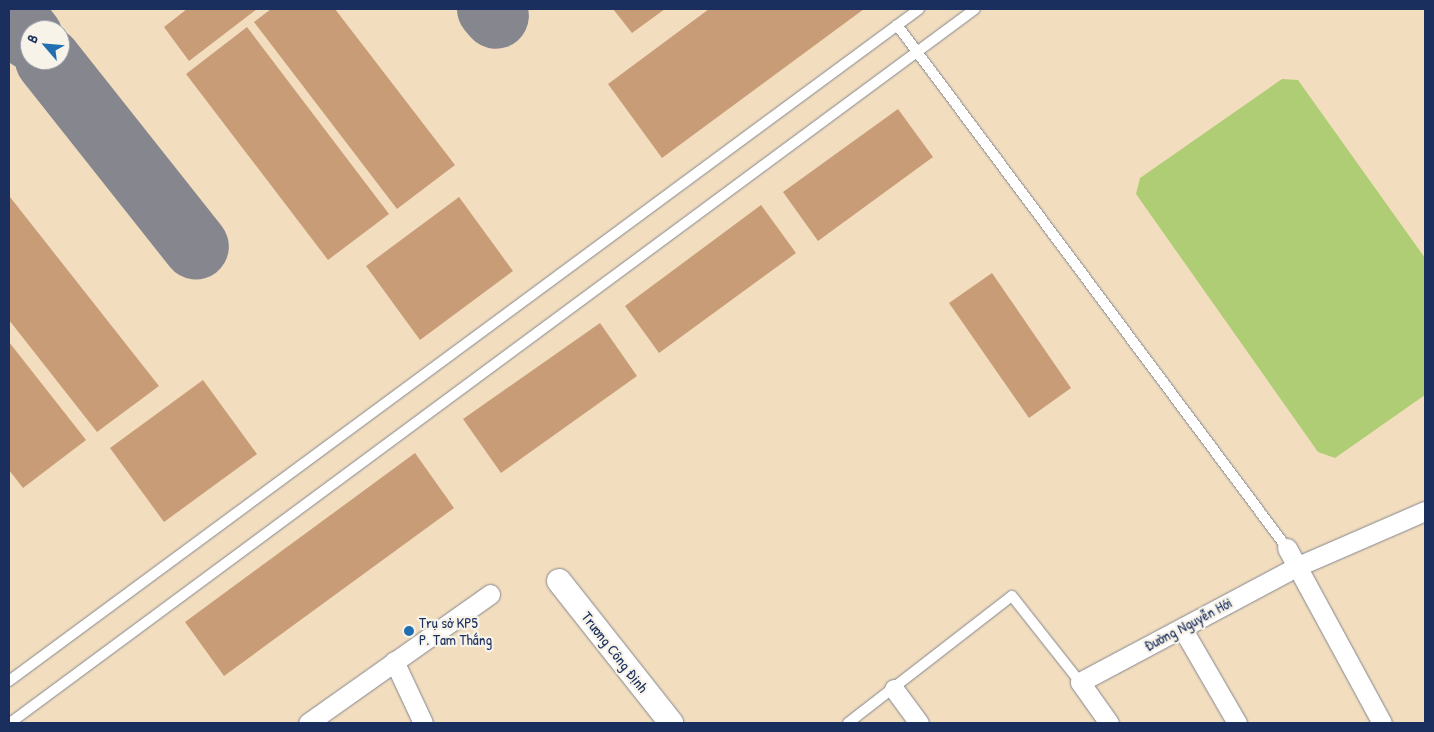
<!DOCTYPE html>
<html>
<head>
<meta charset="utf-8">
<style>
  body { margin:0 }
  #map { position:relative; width:1434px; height:732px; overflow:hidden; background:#f2debf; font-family:"Patrick Hand",sans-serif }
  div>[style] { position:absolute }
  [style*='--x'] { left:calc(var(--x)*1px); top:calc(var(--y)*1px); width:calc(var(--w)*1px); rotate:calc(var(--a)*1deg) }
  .green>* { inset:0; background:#afcd74 }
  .taxiway>* { height:66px; margin:-33px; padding:0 33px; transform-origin:33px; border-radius:33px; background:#86868e }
  .building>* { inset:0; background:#c89c76 }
  .roads { filter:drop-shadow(0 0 1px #86868e) drop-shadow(0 0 1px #86868e) }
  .service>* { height:10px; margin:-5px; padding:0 5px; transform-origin:5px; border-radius:5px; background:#fff }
  .minor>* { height:19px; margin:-9.5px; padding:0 9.5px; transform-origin:9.5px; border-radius:9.5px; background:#fff }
  .tertiary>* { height:24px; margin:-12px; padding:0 12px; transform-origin:12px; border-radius:12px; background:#fff }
  .dots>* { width:14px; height:14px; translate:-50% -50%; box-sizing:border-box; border:2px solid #f7f3e8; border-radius:50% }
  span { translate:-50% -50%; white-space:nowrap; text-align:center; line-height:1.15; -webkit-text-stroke:4.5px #f7f3e8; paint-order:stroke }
  .poi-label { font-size:15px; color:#1b2f5e }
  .left { translate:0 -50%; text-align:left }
  .street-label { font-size:15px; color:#1b2f5e }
  .frame { position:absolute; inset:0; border:10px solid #1b2f5e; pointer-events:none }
  .north { position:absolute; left:20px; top:20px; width:50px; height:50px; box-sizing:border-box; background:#f7f3e8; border:1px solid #9fa5b1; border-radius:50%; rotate:297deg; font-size:14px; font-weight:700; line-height:20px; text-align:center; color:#1b2f5e }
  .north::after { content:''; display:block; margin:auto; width:18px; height:22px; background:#1f6fb2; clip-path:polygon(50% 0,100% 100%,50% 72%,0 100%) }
</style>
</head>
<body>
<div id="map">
  <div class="green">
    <i style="clip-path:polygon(1282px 79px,1298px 80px,1425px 258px,1425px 395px,1335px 458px,1318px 452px,1136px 194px,1140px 178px)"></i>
  </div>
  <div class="taxiway">
    <i style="--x:490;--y:9;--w:9;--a:49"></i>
    <i style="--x:9;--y:10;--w:34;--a:52"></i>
    <i style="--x:48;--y:60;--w:238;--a:51.6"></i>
  </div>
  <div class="building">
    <i style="clip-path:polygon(187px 9px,257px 9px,189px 61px,164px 27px)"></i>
    <i style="clip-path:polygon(271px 9px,335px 9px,455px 165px,397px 209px,254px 22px)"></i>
    <i style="clip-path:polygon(613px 9px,665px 9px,632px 33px)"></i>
    <i style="clip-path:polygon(709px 9px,864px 9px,662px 158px,608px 84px)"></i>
    <i style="clip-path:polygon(247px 27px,389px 214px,328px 260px,186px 74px)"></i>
    <i style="clip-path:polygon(898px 109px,933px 157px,818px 241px,783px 192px)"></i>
    <i style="clip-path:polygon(10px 197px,159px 386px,97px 432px,9px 320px)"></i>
    <i style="clip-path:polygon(459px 197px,513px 271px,420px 340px,366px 266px)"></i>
    <i style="clip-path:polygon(761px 205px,796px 253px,659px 353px,625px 306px)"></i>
    <i style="clip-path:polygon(992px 273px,1071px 388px,1029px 418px,949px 303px)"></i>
    <i style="clip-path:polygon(600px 323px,637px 376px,501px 473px,463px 419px)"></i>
    <i style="clip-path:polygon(9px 342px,86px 440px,23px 488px,9px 470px)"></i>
    <i style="clip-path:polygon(203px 380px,257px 454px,164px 522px,110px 448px)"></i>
    <i style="clip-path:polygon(415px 453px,454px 508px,224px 676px,185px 622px)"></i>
  </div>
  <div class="roads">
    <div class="service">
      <i style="--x:897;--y:25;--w:652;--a:53.29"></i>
      <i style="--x:9;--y:681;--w:1131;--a:-36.44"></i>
      <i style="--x:10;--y:723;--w:1200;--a:-36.5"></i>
      <i style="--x:848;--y:723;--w:207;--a:-37.8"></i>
      <i style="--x:1012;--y:596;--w:110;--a:51.7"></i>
    </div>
    <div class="minor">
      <i style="--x:1287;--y:548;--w:199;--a:61.5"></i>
      <i style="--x:1182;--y:628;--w:110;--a:59.9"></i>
      <i style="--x:394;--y:661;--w:68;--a:64.9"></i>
      <i style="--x:894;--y:689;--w:42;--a:53.7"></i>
      <i style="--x:308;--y:723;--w:223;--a:-35.3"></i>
      <i style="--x:1109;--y:723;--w:50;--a:-125.3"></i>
      <i style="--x:1080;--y:682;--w:245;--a:-28"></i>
      <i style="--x:1296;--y:567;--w:141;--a:-23.5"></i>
    </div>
    <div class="tertiary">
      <i style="--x:559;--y:581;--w:181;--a:51.7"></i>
    </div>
  </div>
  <div class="dots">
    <i style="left:409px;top:631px;background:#1f6fb2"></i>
  </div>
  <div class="poi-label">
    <span class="left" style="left:419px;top:631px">Trụ sở KP5<br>P. Tam Thắng</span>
  </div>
  <div class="street-label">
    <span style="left:1188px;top:624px;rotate:-28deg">Đường Nguyễn Hới</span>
    <span style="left:615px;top:652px;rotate:52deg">Trương Công Định</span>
  </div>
  <div class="frame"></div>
  <div class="north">B</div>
</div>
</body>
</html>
